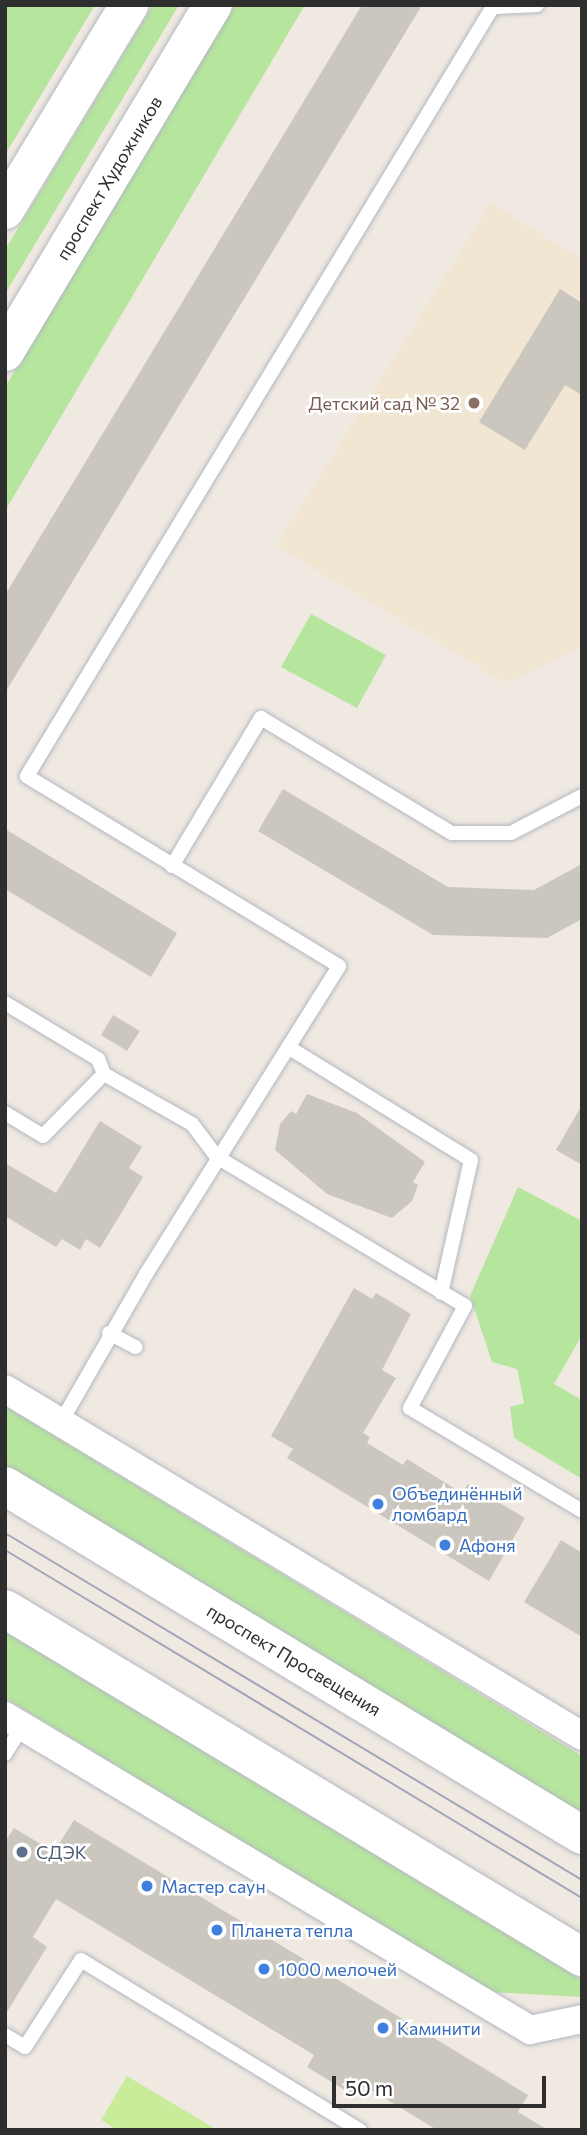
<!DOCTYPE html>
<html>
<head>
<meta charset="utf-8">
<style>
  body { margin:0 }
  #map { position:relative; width:587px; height:2135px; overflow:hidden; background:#efe9e1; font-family:Commissioner,sans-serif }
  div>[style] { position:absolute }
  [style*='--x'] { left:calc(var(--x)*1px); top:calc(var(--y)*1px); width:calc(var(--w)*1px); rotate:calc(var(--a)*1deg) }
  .education>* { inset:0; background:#f0e6d1 }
  .green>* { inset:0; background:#b6e59e }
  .pitch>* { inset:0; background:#c9ec9a }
  .building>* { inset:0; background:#cbc7bf }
  .roads { filter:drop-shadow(0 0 2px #b4b7c1) drop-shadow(0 0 2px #b4b7c1) }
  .lane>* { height:14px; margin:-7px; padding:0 7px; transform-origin:7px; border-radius:7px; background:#fff }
  .street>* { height:28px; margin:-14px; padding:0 14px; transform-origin:14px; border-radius:14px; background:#fff }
  .secondary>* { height:38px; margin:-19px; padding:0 19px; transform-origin:19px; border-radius:19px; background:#fff }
  .tram>* { height:2px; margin:-1px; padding:0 1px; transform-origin:1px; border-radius:1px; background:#a3a6b8 }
  .dots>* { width:19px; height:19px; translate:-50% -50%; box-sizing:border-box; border:4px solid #fff; border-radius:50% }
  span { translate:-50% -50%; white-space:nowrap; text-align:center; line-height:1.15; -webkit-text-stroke:5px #fff; paint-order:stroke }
  .street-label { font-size:18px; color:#2e2e2e }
  .education-label { font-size:18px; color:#785e54 }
  .right { translate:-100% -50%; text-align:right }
  .shop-label { font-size:18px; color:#366cbe }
  .left { translate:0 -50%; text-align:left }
  .service-label { font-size:18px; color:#4e5e75 }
  .frame { position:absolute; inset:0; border:7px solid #2e2e2e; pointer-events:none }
  .scale { position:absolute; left:332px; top:2076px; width:214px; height:32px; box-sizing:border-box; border:4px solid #2e2e2e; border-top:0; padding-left:9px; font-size:21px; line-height:24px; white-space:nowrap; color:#2e2e2e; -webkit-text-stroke:5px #fff; paint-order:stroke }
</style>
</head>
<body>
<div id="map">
  <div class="education">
    <i style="clip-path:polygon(491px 203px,582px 260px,582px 646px,506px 683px,276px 546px)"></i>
  </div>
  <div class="green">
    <i style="clip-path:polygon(5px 5px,95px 5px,5px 155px)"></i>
    <i style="clip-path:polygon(153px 5px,179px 5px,5px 294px,5px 250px)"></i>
    <i style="clip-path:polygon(235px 5px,305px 5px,5px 511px,5px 387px)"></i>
    <i style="clip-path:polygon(311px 614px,386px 655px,357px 708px,281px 667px)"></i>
    <i style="clip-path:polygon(518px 1187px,582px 1221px,582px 1335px,554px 1384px,582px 1400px,582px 1479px,514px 1438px,510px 1407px,524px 1403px,517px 1369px,492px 1362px,470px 1296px)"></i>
    <i style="clip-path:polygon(5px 1406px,582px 1756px,582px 1818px,5px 1470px)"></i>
    <i style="clip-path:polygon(5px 1632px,582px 1980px,582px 1997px,490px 1992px,5px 1698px)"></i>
  </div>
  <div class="pitch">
    <i style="clip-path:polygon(127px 2076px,199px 2119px,217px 2130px,117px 2130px,101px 2120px)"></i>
  </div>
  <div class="building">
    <i style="clip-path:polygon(362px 5px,422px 5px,5px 693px,5px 595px)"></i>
    <i style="clip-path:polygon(560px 289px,582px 303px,582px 395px,565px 385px,525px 450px,479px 422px)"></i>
    <i style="clip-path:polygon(283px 789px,448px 887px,534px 890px,582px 864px,582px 919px,547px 938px,433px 935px,258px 831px)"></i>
    <i style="clip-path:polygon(5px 829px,177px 933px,151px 977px,5px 889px)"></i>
    <i style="clip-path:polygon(113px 1015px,140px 1031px,127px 1051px,101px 1035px)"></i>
    <i style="clip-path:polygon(307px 1094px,357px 1113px,425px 1162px,413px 1182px,418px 1185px,412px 1201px,392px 1218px,327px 1194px,275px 1150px,280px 1124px,291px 1111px,296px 1114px)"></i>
    <i style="clip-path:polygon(582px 1105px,582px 1165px,556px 1150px)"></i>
    <i style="clip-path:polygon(100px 1121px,142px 1147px,129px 1168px,143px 1177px,100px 1248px,86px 1239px,80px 1250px,62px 1239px,56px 1247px,5px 1216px,5px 1163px,56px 1193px)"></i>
    <i style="clip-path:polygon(354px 1288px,372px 1299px,376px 1293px,411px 1314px,382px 1370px,396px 1378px,363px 1433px,370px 1437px,367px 1443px,403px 1465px,407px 1459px,462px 1493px,468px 1484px,525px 1518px,489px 1581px,287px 1458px,293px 1449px,271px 1436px)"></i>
    <i style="clip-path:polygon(561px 1540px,582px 1553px,582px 1637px,524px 1602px)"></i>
    <i style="clip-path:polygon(74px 1820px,528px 2095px,518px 2112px,548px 2130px,437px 2130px,363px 2085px,356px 2097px,307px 2067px,314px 2055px,56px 1899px,33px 1937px,47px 1947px,5px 2015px,5px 1842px,14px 1828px,54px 1852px)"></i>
  </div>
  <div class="roads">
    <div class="lane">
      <i style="--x:496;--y:7;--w:41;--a:-2.8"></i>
      <i style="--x:172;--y:866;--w:173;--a:-59"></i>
      <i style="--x:261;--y:718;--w:223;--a:31.1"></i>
      <i style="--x:452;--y:833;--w:59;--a:0"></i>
      <i style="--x:511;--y:833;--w:80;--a:-27.5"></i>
      <i style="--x:5;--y:1003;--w:109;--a:31.1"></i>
      <i style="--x:98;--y:1059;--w:16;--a:68"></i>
      <i style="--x:104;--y:1074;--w:101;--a:29.6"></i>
      <i style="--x:192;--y:1124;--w:41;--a:52.9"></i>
      <i style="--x:217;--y:1157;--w:289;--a:31"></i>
      <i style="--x:465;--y:1306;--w:116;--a:118.3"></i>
      <i style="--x:410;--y:1408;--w:200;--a:30.9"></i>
      <i style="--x:288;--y:1047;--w:215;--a:31.7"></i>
      <i style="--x:471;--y:1160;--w:136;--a:102.7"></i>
      <i style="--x:5;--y:1113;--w:44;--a:31.2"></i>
      <i style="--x:43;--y:1136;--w:87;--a:-45.5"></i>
      <i style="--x:109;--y:1333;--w:30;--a:28"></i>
      <i style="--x:61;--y:1422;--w:171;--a:-60.1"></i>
      <i style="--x:146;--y:1274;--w:363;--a:-57.9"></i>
      <i style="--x:339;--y:966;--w:365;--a:-148.7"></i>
      <i style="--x:27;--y:776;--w:901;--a:-58.8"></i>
      <i style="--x:5;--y:1754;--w:32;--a:-58"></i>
      <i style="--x:5;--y:2035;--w:23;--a:31"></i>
      <i style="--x:25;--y:2047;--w:103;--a:-57.2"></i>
      <i style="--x:81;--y:1960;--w:327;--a:31.4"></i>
    </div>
    <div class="street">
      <i style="--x:5;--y:1389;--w:673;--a:31.02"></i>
      <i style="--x:5;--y:1716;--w:612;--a:30.88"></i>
      <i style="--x:530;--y:2030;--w:53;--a:-11.9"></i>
    </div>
    <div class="secondary">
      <i style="--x:5;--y:210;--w:240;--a:-58.8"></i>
      <i style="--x:5;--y:352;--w:405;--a:-59.1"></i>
      <i style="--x:5;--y:1486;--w:674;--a:31.17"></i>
      <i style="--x:5;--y:1609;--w:674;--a:31.1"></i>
    </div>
  </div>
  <div class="tram">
    <i style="--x:5;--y:1533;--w:673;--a:31.02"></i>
    <i style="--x:5;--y:1550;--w:674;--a:31.1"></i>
  </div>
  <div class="dots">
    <i style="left:474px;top:403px;background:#8d6e63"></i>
    <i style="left:378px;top:1504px;background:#3f7fe0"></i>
    <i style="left:445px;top:1545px;background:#3f7fe0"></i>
    <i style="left:22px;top:1852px;background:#5c6f8a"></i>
    <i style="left:147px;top:1886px;background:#3f7fe0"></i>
    <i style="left:217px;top:1930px;background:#3f7fe0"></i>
    <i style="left:264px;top:1969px;background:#3f7fe0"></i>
    <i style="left:383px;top:2028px;background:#3f7fe0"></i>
  </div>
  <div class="street-label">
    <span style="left:109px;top:178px;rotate:-59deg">проспект Художников</span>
    <span style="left:294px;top:1660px;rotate:31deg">проспект Просвещения</span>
  </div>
  <div class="education-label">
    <span class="right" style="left:460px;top:403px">Детский сад № 32</span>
  </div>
  <div class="shop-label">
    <span class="left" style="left:392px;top:1504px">Объединённый<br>ломбард</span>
    <span class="left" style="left:459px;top:1545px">Афоня</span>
    <span class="left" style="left:161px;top:1886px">Мастер саун</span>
    <span class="left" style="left:231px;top:1930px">Планета тепла</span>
    <span class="left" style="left:278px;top:1969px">1000 мелочей</span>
    <span class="left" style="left:397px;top:2028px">Каминити</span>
  </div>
  <div class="service-label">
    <span class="left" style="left:36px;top:1852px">СДЭК</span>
  </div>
  <div class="frame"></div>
  <div class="scale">50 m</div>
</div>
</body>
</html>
